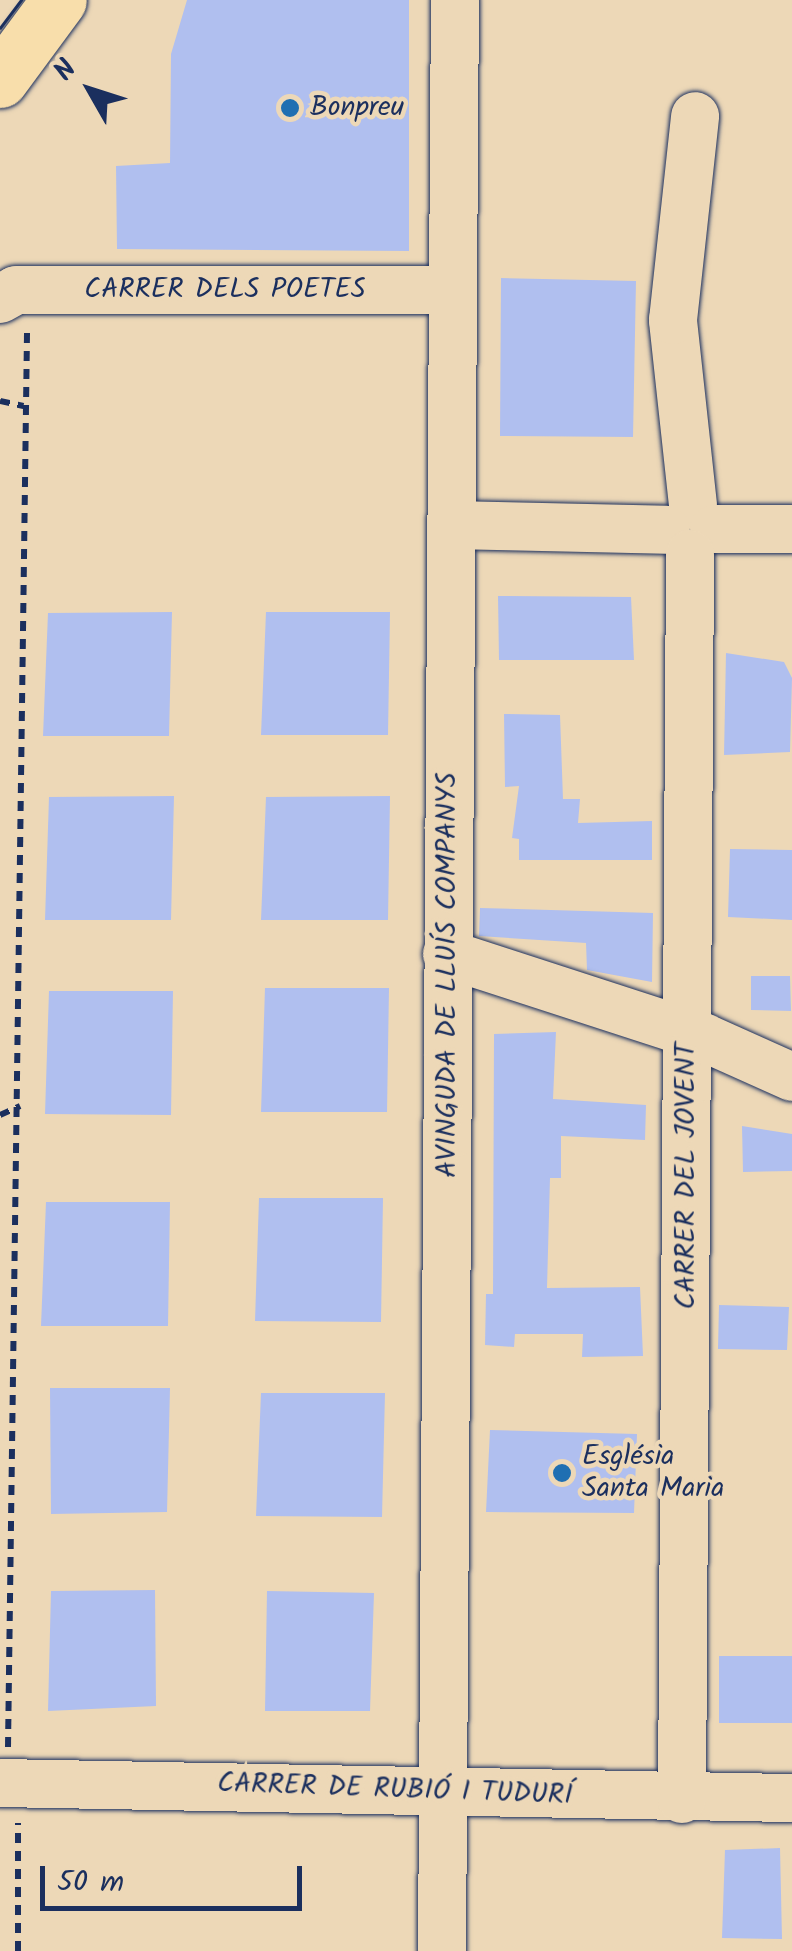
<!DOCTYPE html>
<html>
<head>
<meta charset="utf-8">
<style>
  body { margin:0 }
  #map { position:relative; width:792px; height:1951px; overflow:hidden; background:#edd8b7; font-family:Kalam,sans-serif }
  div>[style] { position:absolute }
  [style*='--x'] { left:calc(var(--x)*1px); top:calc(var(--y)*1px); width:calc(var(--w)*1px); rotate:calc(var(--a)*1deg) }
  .building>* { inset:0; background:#b0bfef }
  .path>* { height:6px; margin-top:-3px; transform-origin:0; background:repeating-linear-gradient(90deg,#1b2f5e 0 10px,transparent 0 18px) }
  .roads { filter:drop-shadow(0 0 2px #1b2f5e) drop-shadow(0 0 2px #1b2f5e) }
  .minor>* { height:48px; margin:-24px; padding:0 24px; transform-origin:24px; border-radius:24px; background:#edd8b7 }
  .major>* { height:55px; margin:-27.5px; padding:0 27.5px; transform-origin:27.5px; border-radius:27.5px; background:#f8deab }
  .tram>* { height:2.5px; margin:-1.25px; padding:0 1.25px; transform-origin:1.25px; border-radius:1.25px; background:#1b2f5e }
  .dots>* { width:28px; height:28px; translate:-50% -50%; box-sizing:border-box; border:5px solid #edd8b7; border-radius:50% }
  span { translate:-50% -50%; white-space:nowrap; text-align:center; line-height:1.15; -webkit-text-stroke:9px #edd8b7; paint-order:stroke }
  .poi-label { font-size:28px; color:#1b2f5e }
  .left { translate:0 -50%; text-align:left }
  .street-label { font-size:28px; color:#1b2f5e }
  .north { position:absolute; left:40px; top:40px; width:100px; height:100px; -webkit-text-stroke:8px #edd8b7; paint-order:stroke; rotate:309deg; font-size:28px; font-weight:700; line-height:40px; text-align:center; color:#1b2f5e }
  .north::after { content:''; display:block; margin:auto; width:35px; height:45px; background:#1b2f5e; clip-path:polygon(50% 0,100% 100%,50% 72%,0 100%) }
  .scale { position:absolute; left:40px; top:1866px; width:262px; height:45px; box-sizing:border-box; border:5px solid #1b2f5e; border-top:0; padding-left:12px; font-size:30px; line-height:35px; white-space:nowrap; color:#1b2f5e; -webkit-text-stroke:8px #edd8b7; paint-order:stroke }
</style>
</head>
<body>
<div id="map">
  <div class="building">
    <i style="clip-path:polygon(187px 0,409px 0,409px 251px,117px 249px,116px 166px,170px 163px,171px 54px)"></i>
    <i style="clip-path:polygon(501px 278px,636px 281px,633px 437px,500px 436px)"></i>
    <i style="clip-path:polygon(498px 596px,631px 597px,634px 660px,499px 660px)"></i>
    <i style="clip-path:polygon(172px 612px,169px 736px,43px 736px,48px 613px)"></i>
    <i style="clip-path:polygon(266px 612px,390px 612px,388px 735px,261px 735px)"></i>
    <i style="clip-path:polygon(726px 653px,784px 662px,792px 678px,790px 752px,724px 755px)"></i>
    <i style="clip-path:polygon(504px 714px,560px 715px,563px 799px,580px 799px,578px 823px,652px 821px,652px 860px,519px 860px,519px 839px,512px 838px,519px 786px,505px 787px)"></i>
    <i style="clip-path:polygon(174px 796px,171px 920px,45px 920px,49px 797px)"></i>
    <i style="clip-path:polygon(390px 796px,388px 920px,261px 920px,266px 797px)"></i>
    <i style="clip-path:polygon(730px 849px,792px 850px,792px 920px,728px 917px)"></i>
    <i style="clip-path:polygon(480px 908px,653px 913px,652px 982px,587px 970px,586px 943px,479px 936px)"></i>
    <i style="clip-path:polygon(751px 976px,790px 976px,791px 1011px,751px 1010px)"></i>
    <i style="clip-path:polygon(265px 988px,389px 988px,387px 1112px,261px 1112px)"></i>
    <i style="clip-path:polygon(49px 991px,173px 991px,171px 1115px,45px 1114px)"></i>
    <i style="clip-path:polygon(556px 1032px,553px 1099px,646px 1105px,645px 1140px,561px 1136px,561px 1178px,550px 1178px,547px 1288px,640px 1287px,643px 1356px,582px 1357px,583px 1334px,515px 1334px,514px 1347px,485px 1345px,486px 1294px,493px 1294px,494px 1034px)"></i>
    <i style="clip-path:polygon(742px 1126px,792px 1134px,792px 1171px,743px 1172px)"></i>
    <i style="clip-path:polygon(259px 1198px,383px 1198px,381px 1322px,255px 1321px)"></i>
    <i style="clip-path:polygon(46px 1202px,170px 1202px,168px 1326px,41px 1326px)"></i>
    <i style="clip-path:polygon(719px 1305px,789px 1307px,787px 1350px,718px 1349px)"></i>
    <i style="clip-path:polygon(50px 1388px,170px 1388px,167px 1512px,51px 1514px)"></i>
    <i style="clip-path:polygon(261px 1393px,385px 1393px,382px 1517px,256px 1516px)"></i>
    <i style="clip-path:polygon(490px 1430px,637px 1434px,634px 1513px,486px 1512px)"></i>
    <i style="clip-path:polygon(155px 1590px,156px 1706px,48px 1711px,51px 1591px)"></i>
    <i style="clip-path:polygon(267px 1591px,374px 1593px,370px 1711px,265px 1711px)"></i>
    <i style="clip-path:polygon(719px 1656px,792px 1656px,792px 1723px,719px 1723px)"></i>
    <i style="clip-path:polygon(780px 1848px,782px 1939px,722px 1938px,725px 1850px)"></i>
  </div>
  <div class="path">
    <i style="--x:0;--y:401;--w:24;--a:12"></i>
    <i style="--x:0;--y:1115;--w:22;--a:-24"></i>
    <i style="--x:8;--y:1747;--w:1416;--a:-89.23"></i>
    <i style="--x:18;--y:1951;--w:128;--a:-90"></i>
  </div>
  <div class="roads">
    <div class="minor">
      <i style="--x:0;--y:299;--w:18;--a:-29"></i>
      <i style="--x:16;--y:290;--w:436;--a:0"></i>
      <i style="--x:693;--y:505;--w:186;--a:-96.2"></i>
      <i style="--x:673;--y:320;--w:205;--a:-83.8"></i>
      <i style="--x:452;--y:525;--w:214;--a:1.3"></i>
      <i style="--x:714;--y:529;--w:78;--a:0"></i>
      <i style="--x:447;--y:954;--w:271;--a:18"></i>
      <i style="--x:705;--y:1038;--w:95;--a:24.1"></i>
      <i style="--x:0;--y:1783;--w:792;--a:1.09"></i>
      <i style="--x:682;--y:1799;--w:1245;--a:-89.63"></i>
      <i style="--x:442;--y:1951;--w:1951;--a:-89.62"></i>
    </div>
    <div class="major">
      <i style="--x:0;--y:80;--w:99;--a:-53.6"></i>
    </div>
  </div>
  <div class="tram">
    <i style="--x:0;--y:28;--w:35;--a:-53"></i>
  </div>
  <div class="dots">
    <i style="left:290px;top:108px;background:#1f6fb2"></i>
    <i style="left:562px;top:1473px;background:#1f6fb2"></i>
  </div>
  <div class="poi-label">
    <span class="left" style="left:310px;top:108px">Bonpreu</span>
    <span class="left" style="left:582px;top:1473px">Església<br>Santa Maria</span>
  </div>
  <div class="street-label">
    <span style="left:225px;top:290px">CARRER DELS POETES</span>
    <span style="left:448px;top:975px;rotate:-90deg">AVINGUDA DE LLUÍS COMPANYS</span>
    <span style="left:687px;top:1176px;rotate:-90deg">CARRER DEL JOVENT</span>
    <span style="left:395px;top:1790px;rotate:2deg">CARRER DE RUBIÓ I TUDURÍ</span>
  </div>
  <div class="north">N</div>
  <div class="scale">50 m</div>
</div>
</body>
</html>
